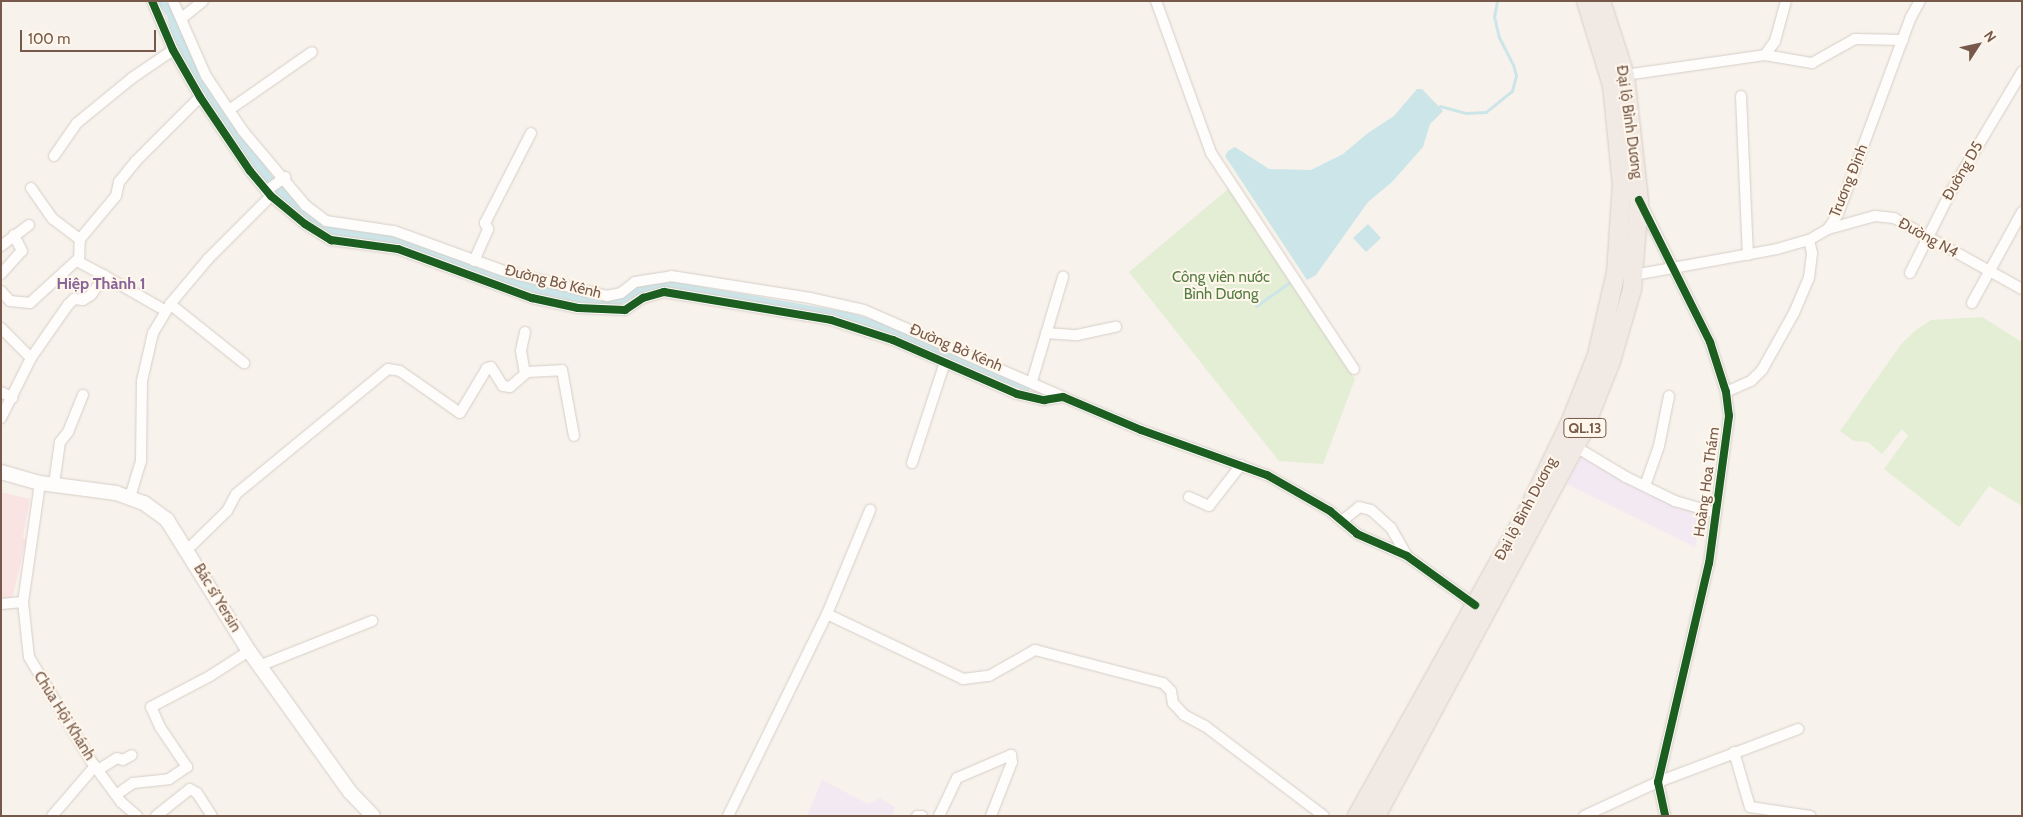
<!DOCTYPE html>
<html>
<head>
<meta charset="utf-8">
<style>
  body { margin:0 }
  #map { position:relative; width:2023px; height:817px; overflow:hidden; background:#f7f2eb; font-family:Cabin,sans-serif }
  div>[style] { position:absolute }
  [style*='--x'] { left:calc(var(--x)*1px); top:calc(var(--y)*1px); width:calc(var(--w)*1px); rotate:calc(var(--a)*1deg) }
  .education>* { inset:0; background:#f3e9f3 }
  .medical>* { inset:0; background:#f9e4e3 }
  .green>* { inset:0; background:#e3eed5 }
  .water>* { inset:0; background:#cce5e8 }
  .stream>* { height:2.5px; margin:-1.25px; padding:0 1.25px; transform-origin:1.25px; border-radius:1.25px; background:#cce5e8 }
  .roads { filter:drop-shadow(0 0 1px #d6cec8) drop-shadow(0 0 1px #d6cec8) }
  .street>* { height:10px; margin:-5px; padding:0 5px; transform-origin:5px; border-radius:5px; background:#fefdfc }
  .secondary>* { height:14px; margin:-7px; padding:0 7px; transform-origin:7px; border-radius:7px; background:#fefdfc }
  .highway>* { height:18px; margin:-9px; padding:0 9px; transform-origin:9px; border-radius:9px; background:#f1e9e4 }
  .cycleway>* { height:8px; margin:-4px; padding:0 4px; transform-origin:4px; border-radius:4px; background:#1b5e20 }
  span { translate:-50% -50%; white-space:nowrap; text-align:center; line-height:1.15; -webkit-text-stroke:4px #fff7eb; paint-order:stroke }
  .shield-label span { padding:1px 4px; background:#fff7eb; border:1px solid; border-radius:4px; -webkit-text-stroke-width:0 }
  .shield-label { font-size:14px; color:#76594a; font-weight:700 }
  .street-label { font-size:15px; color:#76594a }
  .park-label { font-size:15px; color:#537c42 }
  .neighbourhood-label { font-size:16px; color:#886599; font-weight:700 }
  .frame { position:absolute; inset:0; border:2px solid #76594a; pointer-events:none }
  .north { position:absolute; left:1953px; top:20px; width:50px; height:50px; -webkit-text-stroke:4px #fff7eb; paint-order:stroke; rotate:55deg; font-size:14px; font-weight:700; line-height:20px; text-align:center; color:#76594a }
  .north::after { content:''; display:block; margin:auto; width:18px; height:22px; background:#76594a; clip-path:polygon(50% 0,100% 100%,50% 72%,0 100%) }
  .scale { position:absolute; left:20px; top:30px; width:136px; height:22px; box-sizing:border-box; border:2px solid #76594a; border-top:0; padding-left:6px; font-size:15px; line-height:18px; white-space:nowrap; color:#76594a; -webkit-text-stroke:4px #fff7eb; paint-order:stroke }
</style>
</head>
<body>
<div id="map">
  <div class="education">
    <i style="clip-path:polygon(1582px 455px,1702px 511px,1695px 547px,1567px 484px)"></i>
    <i style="clip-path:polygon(822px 780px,868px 804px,880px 798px,895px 807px,892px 816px,807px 816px)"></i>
  </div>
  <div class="medical">
    <i style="clip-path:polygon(1px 492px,30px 499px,23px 537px,26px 541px,11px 603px,1px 604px)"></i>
  </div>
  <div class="green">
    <i style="clip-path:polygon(1233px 185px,1355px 379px,1323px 464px,1279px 461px,1129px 272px)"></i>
    <i style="clip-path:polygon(1982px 317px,2022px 342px,2022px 506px,1989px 486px,1959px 527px,1884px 469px,1908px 436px,1902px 429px,1882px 454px,1868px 442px,1854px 441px,1840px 431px,1902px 343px,1916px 330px,1931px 320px)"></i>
  </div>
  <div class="water">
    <i style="clip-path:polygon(157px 1px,169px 3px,215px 99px,244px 139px,276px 180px,318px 219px,406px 239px,493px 273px,590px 298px,612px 300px,635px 286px,663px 280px,847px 312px,875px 320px,1030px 385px,1029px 392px,845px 319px,663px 289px,649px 291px,617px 306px,598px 306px,526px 292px,398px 245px,327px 234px,301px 218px,262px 180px,205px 98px,173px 40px,167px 16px)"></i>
    <i style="clip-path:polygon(1417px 89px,1422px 89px,1443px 111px,1430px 124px,1423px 147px,1392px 182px,1368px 202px,1316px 275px,1307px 280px,1225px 156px,1228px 151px,1235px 147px,1269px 169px,1311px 170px,1343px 154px,1368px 133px,1394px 116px)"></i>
    <i style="clip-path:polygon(1368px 224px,1381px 238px,1366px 252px,1353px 238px)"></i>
  </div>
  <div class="stream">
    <i style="--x:1440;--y:106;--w:27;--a:15"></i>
    <i style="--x:1466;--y:113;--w:20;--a:-3"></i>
    <i style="--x:1486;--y:112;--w:33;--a:-39"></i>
    <i style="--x:1512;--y:91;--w:16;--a:-75"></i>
    <i style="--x:1516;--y:76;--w:11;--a:-105"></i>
    <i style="--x:1513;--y:65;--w:30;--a:-117"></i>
    <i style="--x:1499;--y:38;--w:22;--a:-103"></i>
    <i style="--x:1494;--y:17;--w:16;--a:-79"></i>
    <i style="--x:1256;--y:306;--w:44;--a:-34.8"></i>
  </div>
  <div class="roads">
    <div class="street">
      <i style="--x:152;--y:1;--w:53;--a:66.8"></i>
      <i style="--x:173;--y:50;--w:54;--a:60.1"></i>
      <i style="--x:200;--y:97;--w:89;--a:56"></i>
      <i style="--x:250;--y:171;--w:33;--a:50"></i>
      <i style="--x:271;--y:196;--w:44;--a:39.5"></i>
      <i style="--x:305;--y:224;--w:31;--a:32"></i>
      <i style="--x:331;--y:240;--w:68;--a:7.7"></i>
      <i style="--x:398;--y:249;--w:143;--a:20.1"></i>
      <i style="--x:532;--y:298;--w:47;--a:12.3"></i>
      <i style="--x:578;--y:308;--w:47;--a:2.4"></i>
      <i style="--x:625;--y:310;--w:22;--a:-34"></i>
      <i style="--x:643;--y:298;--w:22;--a:-16"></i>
      <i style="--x:664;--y:292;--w:169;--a:9.5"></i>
      <i style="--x:831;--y:320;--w:65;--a:17.9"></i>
      <i style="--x:893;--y:340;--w:135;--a:23.5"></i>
      <i style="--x:1017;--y:394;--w:28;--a:13"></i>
      <i style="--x:1044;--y:400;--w:19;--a:-9"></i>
      <i style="--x:1063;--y:397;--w:85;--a:22.9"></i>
      <i style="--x:1141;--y:430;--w:134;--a:19.7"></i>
      <i style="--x:1267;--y:475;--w:73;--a:29.7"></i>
      <i style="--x:1330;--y:511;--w:35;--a:40"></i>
      <i style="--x:1357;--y:534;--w:55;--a:23.7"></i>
      <i style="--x:1407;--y:556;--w:84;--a:35.8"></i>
      <i style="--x:173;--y:1;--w:82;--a:66.3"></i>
      <i style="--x:206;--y:76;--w:66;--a:56.1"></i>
      <i style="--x:243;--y:131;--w:97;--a:50"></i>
      <i style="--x:305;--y:205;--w:26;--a:37"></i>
      <i style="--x:326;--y:221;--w:69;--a:8.4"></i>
      <i style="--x:394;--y:231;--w:117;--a:20"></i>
      <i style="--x:504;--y:271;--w:106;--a:13.6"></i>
      <i style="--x:607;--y:296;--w:14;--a:-12"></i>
      <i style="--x:621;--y:293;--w:18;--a:-38"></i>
      <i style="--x:635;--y:282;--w:36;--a:-9"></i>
      <i style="--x:671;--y:276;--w:141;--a:9"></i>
      <i style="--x:810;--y:298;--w:55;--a:12.5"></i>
      <i style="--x:864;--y:310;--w:217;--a:23.6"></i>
      <i style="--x:1156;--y:1;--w:162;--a:70.1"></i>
      <i style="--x:1211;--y:153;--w:259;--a:56.5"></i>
      <i style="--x:182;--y:18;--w:27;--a:-39"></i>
      <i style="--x:1765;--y:55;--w:17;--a:-54"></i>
      <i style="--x:1775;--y:41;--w:41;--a:-74.6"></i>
      <i style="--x:1625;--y:75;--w:141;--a:-8.1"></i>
      <i style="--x:1765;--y:55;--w:48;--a:9.7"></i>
      <i style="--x:1812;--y:63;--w:49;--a:-29.2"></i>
      <i style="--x:1855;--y:39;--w:48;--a:1.2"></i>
      <i style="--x:1741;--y:96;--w:159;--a:87.5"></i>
      <i style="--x:229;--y:110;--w:101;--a:-34.9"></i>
      <i style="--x:54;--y:156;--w:40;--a:-55.1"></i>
      <i style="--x:77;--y:123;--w:71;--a:-39.3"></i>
      <i style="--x:132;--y:78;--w:50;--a:-34.3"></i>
      <i style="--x:31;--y:188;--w:38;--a:55"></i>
      <i style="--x:53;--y:219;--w:34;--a:37"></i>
      <i style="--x:266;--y:191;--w:24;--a:-36"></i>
      <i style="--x:1642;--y:205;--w:153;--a:63.6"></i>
      <i style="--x:1710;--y:342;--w:52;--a:72.3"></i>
      <i style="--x:1726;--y:392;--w:24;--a:83"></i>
      <i style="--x:1729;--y:416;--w:148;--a:97.7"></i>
      <i style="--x:1709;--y:563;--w:225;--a:103.1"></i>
      <i style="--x:1658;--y:782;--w:35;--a:78"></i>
      <i style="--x:1828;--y:229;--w:49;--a:-15.5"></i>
      <i style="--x:1875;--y:216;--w:19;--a:6"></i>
      <i style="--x:1894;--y:218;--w:146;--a:29"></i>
      <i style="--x:1;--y:246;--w:35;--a:-37"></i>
      <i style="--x:474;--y:261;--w:35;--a:-66"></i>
      <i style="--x:488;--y:229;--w:7;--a:-117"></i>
      <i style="--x:485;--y:223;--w:101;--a:-62.9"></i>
      <i style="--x:1910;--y:273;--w:92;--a:-63.4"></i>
      <i style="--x:1951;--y:191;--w:139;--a:-59.2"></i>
      <i style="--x:1;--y:274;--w:31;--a:-48"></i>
      <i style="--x:22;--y:251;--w:18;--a:-117"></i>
      <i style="--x:1634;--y:275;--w:145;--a:-10.3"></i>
      <i style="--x:1777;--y:249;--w:33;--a:-16"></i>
      <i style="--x:1809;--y:240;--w:22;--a:-30"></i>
      <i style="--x:1828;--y:229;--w:18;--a:-56"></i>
      <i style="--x:1838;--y:214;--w:210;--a:-69.7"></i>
      <i style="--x:1911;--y:17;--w:18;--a:-61"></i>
      <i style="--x:105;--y:276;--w:30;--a:-152"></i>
      <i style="--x:79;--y:262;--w:23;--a:-88"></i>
      <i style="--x:80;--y:239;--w:56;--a:-50.1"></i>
      <i style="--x:116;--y:196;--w:14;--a:-78"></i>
      <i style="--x:119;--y:182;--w:27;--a:-51"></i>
      <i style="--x:136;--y:161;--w:91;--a:-45"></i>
      <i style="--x:1;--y:291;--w:13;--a:48"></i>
      <i style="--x:10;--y:301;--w:20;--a:6"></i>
      <i style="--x:30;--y:303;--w:65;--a:-42.5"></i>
      <i style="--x:1972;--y:303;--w:104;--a:-61.2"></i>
      <i style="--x:170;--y:304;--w:95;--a:38.6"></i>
      <i style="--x:1;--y:328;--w:42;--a:45"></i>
      <i style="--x:525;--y:332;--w:19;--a:102"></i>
      <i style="--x:521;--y:351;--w:22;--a:80"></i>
      <i style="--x:1046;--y:333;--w:31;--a:4"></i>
      <i style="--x:1077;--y:335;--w:40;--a:-12"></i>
      <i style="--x:1032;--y:381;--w:109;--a:-73.4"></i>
      <i style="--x:1;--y:392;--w:13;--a:27"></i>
      <i style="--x:1726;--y:392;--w:27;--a:-24"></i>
      <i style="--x:1751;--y:381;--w:16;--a:-45"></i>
      <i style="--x:1762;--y:370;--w:65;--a:-60.7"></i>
      <i style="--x:1794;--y:313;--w:38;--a:-67"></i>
      <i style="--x:1809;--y:278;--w:25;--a:-83"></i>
      <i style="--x:1812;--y:253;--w:13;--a:-103"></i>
      <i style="--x:1;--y:418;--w:67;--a:-63.4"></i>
      <i style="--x:31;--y:358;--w:65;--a:-55.1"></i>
      <i style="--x:68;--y:305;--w:8;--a:-45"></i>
      <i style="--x:74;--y:299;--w:9;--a:6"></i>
      <i style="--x:83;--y:300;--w:9;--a:-32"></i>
      <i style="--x:91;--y:295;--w:24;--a:-54"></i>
      <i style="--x:105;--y:276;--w:70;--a:29.8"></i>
      <i style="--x:1576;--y:447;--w:58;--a:31"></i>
      <i style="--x:1626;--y:477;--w:55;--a:26.1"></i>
      <i style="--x:1675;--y:501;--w:43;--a:16.3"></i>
      <i style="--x:912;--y:463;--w:106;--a:-71.9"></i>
      <i style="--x:40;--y:483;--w:120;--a:98.1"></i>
      <i style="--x:23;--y:602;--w:55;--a:83.8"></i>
      <i style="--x:29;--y:657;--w:121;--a:59.2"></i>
      <i style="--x:91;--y:761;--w:51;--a:53.8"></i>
      <i style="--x:121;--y:802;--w:21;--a:41"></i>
      <i style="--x:54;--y:484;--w:42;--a:-81.9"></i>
      <i style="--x:60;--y:442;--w:13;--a:-51"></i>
      <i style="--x:68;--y:432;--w:40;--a:-68"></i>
      <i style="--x:1645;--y:486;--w:42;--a:-70.7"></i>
      <i style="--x:1659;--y:446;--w:51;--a:-78.7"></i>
      <i style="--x:130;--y:497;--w:38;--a:-73"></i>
      <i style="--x:141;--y:461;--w:80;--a:-89.3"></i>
      <i style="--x:142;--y:381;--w:49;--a:-77.1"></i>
      <i style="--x:153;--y:333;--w:35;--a:-59"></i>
      <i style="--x:171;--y:303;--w:57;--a:-49.9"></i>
      <i style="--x:208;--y:259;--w:89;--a:-45"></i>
      <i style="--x:1189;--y:497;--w:22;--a:24"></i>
      <i style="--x:1209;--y:506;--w:52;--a:-52"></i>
      <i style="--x:1342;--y:521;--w:22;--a:-39"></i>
      <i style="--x:1359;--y:507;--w:12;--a:14"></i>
      <i style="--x:1371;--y:510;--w:27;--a:42"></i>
      <i style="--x:1391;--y:528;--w:32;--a:60"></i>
      <i style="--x:188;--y:549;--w:54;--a:-44.3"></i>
      <i style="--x:227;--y:511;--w:19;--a:-62"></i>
      <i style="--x:236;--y:494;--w:197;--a:-39.4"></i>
      <i style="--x:388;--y:369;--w:12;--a:9"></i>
      <i style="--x:400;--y:371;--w:73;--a:35"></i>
      <i style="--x:460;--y:413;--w:52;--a:-59"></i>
      <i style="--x:487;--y:368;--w:4;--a:-14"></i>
      <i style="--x:491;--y:367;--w:22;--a:58"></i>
      <i style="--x:503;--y:386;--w:7;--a:8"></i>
      <i style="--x:510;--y:387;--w:23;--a:-41"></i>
      <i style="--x:527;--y:372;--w:35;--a:-3"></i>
      <i style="--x:562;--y:370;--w:67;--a:79.7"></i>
      <i style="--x:1;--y:604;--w:22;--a:-5"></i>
      <i style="--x:827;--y:614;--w:151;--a:25.5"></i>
      <i style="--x:963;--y:679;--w:26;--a:-7"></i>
      <i style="--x:989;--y:676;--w:53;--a:-29.5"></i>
      <i style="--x:1035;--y:650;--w:132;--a:14.5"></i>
      <i style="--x:1163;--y:683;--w:11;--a:45"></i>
      <i style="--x:1171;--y:691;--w:12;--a:81"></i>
      <i style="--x:1173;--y:703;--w:16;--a:47"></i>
      <i style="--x:1184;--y:715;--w:24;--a:28"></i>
      <i style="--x:1205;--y:726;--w:149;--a:37.1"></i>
      <i style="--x:259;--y:666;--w:122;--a:-21.7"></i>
      <i style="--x:1734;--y:752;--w:57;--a:73.8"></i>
      <i style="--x:1750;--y:807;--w:61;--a:8.5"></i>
      <i style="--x:98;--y:770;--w:22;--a:-32"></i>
      <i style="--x:117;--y:758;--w:6;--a:18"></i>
      <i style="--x:123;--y:760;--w:10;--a:-29"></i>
      <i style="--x:116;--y:795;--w:21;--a:-35"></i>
      <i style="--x:133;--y:783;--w:36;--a:-6"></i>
      <i style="--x:169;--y:779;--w:22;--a:-34"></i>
      <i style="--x:187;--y:767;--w:48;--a:-124"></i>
      <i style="--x:160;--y:727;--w:22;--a:-114"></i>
      <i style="--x:151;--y:707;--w:67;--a:-27.7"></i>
      <i style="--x:210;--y:676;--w:46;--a:-32.7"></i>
      <i style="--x:52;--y:816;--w:66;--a:-49.3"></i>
      <i style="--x:156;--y:816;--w:43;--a:-38.5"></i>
      <i style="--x:190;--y:789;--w:8;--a:30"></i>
      <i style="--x:197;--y:793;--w:27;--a:57"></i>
      <i style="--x:728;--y:816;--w:225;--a:-63.9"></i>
      <i style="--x:827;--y:614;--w:113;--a:-67.5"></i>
      <i style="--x:917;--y:816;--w:5;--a:0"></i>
      <i style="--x:939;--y:816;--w:42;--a:-64.7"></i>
      <i style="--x:957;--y:778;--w:59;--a:-23.1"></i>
      <i style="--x:1011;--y:755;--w:7;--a:82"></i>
      <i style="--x:1012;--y:762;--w:58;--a:111.3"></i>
      <i style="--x:1584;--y:816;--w:81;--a:-24.7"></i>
      <i style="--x:1658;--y:782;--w:150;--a:-20.7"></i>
    </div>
    <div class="secondary">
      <i style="--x:1;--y:472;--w:41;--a:15.8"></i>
      <i style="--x:40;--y:483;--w:77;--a:7.5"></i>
      <i style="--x:116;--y:493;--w:30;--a:20"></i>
      <i style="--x:144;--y:503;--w:29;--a:36"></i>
      <i style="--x:167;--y:520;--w:155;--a:58"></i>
      <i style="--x:249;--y:651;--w:173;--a:54.4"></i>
      <i style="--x:350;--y:792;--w:33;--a:46"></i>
    </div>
    <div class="highway">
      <i style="--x:1357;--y:816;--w:355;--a:-60.8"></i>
      <i style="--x:1530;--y:506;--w:92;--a:-64.3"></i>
      <i style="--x:1570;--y:423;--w:73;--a:-68.3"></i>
      <i style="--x:1597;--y:355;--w:85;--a:-77.1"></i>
      <i style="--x:1616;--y:272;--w:87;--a:-86.1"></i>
      <i style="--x:1622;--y:185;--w:100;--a:-95.7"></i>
      <i style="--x:1612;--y:85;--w:88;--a:-107.2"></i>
      <i style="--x:1376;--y:816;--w:434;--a:-61.7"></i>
      <i style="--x:1582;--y:434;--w:79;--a:-68.3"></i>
      <i style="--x:1611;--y:361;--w:75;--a:-73.7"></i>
      <i style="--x:1632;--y:289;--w:89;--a:-85.5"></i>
      <i style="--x:1639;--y:200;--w:126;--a:-96.4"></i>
      <i style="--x:1625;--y:75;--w:78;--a:-108"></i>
    </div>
  </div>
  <div class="cycleway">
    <i style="--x:152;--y:1;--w:53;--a:66.8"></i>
    <i style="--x:173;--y:50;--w:54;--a:60.1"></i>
    <i style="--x:200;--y:97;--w:89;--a:56"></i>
    <i style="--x:250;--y:171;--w:33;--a:50"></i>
    <i style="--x:271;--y:196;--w:44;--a:39.5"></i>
    <i style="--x:305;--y:224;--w:31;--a:32"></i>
    <i style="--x:331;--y:240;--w:68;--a:7.7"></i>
    <i style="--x:398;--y:249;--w:143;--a:20.1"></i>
    <i style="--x:532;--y:298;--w:47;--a:12.3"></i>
    <i style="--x:578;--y:308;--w:47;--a:2.4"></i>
    <i style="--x:625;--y:310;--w:22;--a:-34"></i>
    <i style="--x:643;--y:298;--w:22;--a:-16"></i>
    <i style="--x:664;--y:292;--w:169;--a:9.5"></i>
    <i style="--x:831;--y:320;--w:65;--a:17.9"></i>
    <i style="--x:893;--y:340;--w:135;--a:23.5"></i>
    <i style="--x:1017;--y:394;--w:28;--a:13"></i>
    <i style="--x:1044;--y:400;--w:19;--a:-9"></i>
    <i style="--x:1063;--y:397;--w:85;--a:22.9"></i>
    <i style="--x:1141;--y:430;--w:134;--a:19.7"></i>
    <i style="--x:1267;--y:475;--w:73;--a:29.7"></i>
    <i style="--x:1330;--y:511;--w:35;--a:40"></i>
    <i style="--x:1357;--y:534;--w:55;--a:23.7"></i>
    <i style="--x:1407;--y:556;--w:84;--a:35.8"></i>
    <i style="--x:1639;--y:200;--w:159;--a:63.4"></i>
    <i style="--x:1710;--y:342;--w:52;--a:72.3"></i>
    <i style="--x:1726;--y:392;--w:24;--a:83"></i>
    <i style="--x:1729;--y:416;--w:148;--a:97.7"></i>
    <i style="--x:1709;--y:563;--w:225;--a:103.1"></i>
    <i style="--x:1658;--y:782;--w:35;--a:78"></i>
  </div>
  <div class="shield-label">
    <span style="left:1585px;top:428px">QL.13</span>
  </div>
  <div class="street-label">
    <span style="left:1629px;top:122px;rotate:82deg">Đại lộ Bình Dương</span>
    <span style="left:1963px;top:171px;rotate:-60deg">Đường D5</span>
    <span style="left:1849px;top:181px;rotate:-68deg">Trương Định</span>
    <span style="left:1928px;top:238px;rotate:29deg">Đường N4</span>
    <span style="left:553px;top:282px;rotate:14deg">Đường Bờ Kênh</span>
    <span style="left:956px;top:348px;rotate:23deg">Đường Bờ Kênh</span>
    <span style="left:1707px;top:482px;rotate:-82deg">Hoàng Hoa Thám</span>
    <span style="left:1526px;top:509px;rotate:-62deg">Đại lộ Bình Dương</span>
    <span style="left:217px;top:598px;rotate:59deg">Bác sĩ Yersin</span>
    <span style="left:64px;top:716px;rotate:58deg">Chùa Hội Khánh</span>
  </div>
  <div class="park-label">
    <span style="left:1221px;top:286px">Công viên nước<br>Bình Dương</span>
  </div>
  <div class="neighbourhood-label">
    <span style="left:101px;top:284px">Hiệp Thành 1</span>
  </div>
  <div class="frame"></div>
  <div class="north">N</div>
  <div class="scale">100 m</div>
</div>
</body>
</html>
